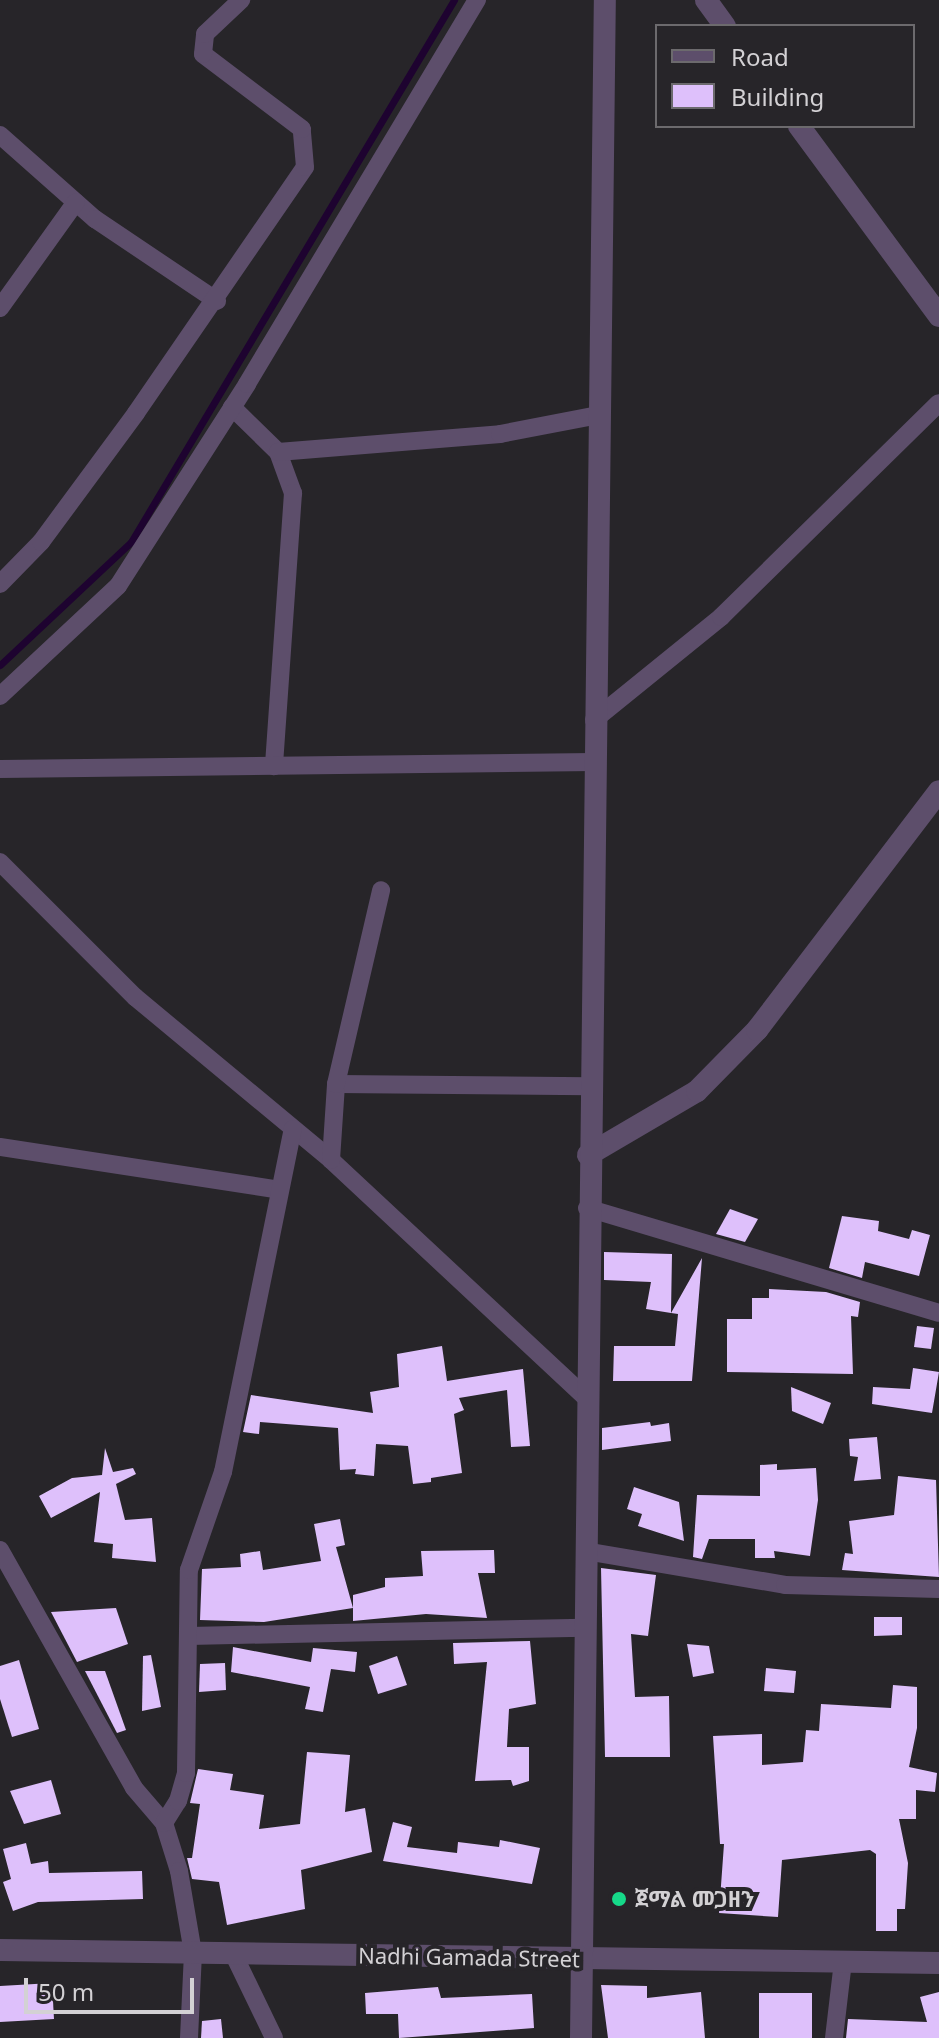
<!DOCTYPE html>
<html>
<head>
<meta charset="utf-8">
<style>
  body { margin:0 }
  #map { position:relative; width:939px; height:2038px; overflow:hidden; background:#272529; font-family:"Noto Sans","Noto Sans Ethiopic",sans-serif }
  div>[style] { position:absolute }
  [style*='--x'] { left:calc(var(--x)*1px); top:calc(var(--y)*1px); width:calc(var(--w)*1px); rotate:calc(var(--a)*1deg) }
  .stream>* { height:7px; margin:-3.5px; padding:0 3.5px; transform-origin:3.5px; border-radius:3.5px; background:#1e0330 }
  .building>* { inset:0; background:#dec0fb }
  .minor>* { height:18px; margin:-9px; padding:0 9px; transform-origin:9px; border-radius:9px; background:#5d4e6b }
  .tertiary>* { height:22px; margin:-11px; padding:0 11px; transform-origin:11px; border-radius:11px; background:#5d4e6b }
  .dots>* { width:22px; height:22px; translate:-50% -50%; box-sizing:border-box; border:4px solid #272529; border-radius:50% }
  span { translate:-50% -50%; white-space:nowrap; text-align:center; line-height:1.15; -webkit-text-stroke:8px #272529; paint-order:stroke }
  .poi-label { font-size:22px; color:#d3d1d4; font-weight:700 }
  .left { translate:0 -50%; text-align:left }
  .street-label { font-size:22px; color:#d3d1d4 }
  .legend { position:absolute; left:655px; top:24px; width:260px; height:104px; box-sizing:border-box; background:#272529; border:2px solid #6c6a6d; margin:0; padding:10px 14px; list-style:none; font-size:24px; color:#d3d1d4 }
  .legend li { display:flex; align-items:center; gap:16px; height:40px }
  .legend b { width:40px; border:2px solid #6c6a6d }
  .scale { position:absolute; left:24px; top:1978px; width:170px; height:36px; box-sizing:border-box; border:4px solid #d3d1d4; border-top:0; padding-left:10px; font-size:24px; line-height:28px; white-space:nowrap; color:#d3d1d4; -webkit-text-stroke:6px #272529; paint-order:stroke }
</style>
</head>
<body>
<div id="map">
  <div class="stream">
    <i style="--x:0;--y:665;--w:180;--a:-43.2"></i>
    <i style="--x:131;--y:542;--w:631;--a:-59.21"></i>
  </div>
  <div class="building">
    <i style="clip-path:polygon(730px 1209px,758px 1219px,745px 1242px,716px 1234px)"></i>
    <i style="clip-path:polygon(842px 1216px,879px 1221px,878px 1231px,909px 1239px,912px 1230px,930px 1235px,919px 1276px,865px 1262px,862px 1278px,829px 1268px)"></i>
    <i style="clip-path:polygon(604px 1252px,672px 1254px,671px 1313px,646px 1309px,651px 1282px,604px 1280px)"></i>
    <i style="clip-path:polygon(702px 1258px,692px 1381px,613px 1381px,614px 1346px,675px 1346px,678px 1314px,671px 1313px)"></i>
    <i style="clip-path:polygon(769px 1289px,826px 1292px,860px 1302px,858px 1317px,851px 1316px,853px 1374px,727px 1372px,727px 1319px,752px 1319px,752px 1298px,769px 1298px)"></i>
    <i style="clip-path:polygon(917px 1326px,934px 1328px,931px 1349px,914px 1347px)"></i>
    <i style="clip-path:polygon(442px 1346px,447px 1381px,523px 1369px,530px 1446px,511px 1447px,507px 1390px,459px 1398px,464px 1410px,454px 1414px,462px 1473px,431px 1478px,431px 1482px,413px 1484px,408px 1446px,376px 1444px,374px 1476px,355px 1474px,356px 1469px,340px 1470px,338px 1428px,260px 1422px,259px 1434px,243px 1432px,251px 1395px,373px 1413px,370px 1392px,399px 1387px,397px 1354px)"></i>
    <i style="clip-path:polygon(913px 1368px,939px 1372px,932px 1413px,872px 1404px,873px 1387px,910px 1389px)"></i>
    <i style="clip-path:polygon(791px 1387px,831px 1403px,823px 1424px,792px 1411px)"></i>
    <i style="clip-path:polygon(650px 1422px,651px 1426px,669px 1423px,671px 1441px,602px 1450px,602px 1428px)"></i>
    <i style="clip-path:polygon(877px 1437px,881px 1479px,854px 1481px,858px 1457px,850px 1456px,849px 1439px)"></i>
    <i style="clip-path:polygon(105px 1448px,113px 1472px,133px 1468px,136px 1474px,116px 1484px,125px 1520px,152px 1518px,156px 1562px,112px 1558px,113px 1544px,94px 1542px,100px 1492px,51px 1518px,39px 1496px,72px 1478px,102px 1475px)"></i>
    <i style="clip-path:polygon(777px 1464px,777px 1470px,816px 1468px,818px 1500px,810px 1556px,774px 1551px,775px 1558px,755px 1558px,755px 1539px,709px 1539px,702px 1559px,693px 1557px,697px 1495px,760px 1496px,760px 1465px)"></i>
    <i style="clip-path:polygon(898px 1476px,936px 1480px,939px 1577px,842px 1570px,845px 1553px,853px 1554px,849px 1521px,894px 1515px)"></i>
    <i style="clip-path:polygon(634px 1487px,679px 1502px,684px 1541px,638px 1526px,642px 1514px,627px 1509px)"></i>
    <i style="clip-path:polygon(340px 1519px,345px 1545px,336px 1547px,353px 1608px,264px 1622px,200px 1620px,202px 1569px,241px 1567px,240px 1554px,260px 1551px,263px 1570px,321px 1561px,314px 1524px)"></i>
    <i style="clip-path:polygon(494px 1550px,495px 1573px,478px 1573px,487px 1618px,426px 1614px,353px 1621px,353px 1595px,385px 1587px,385px 1578px,423px 1576px,421px 1551px)"></i>
    <i style="clip-path:polygon(601px 1568px,656px 1575px,648px 1636px,631px 1634px,635px 1697px,669px 1696px,670px 1757px,605px 1757px)"></i>
    <i style="clip-path:polygon(116px 1608px,128px 1644px,77px 1662px,51px 1612px)"></i>
    <i style="clip-path:polygon(874px 1617px,902px 1617px,902px 1635px,874px 1636px)"></i>
    <i style="clip-path:polygon(530px 1641px,536px 1704px,509px 1709px,507px 1747px,529px 1747px,529px 1781px,513px 1786px,511px 1780px,475px 1781px,487px 1662px,454px 1664px,453px 1643px)"></i>
    <i style="clip-path:polygon(687px 1644px,709px 1646px,714px 1673px,693px 1677px)"></i>
    <i style="clip-path:polygon(233px 1647px,311px 1662px,313px 1648px,357px 1652px,355px 1672px,331px 1669px,323px 1712px,305px 1709px,310px 1687px,231px 1672px)"></i>
    <i style="clip-path:polygon(151px 1655px,161px 1707px,142px 1711px,143px 1656px)"></i>
    <i style="clip-path:polygon(397px 1656px,407px 1685px,378px 1694px,369px 1666px)"></i>
    <i style="clip-path:polygon(19px 1660px,39px 1729px,12px 1737px,0 1699px,0 1666px)"></i>
    <i style="clip-path:polygon(225px 1663px,226px 1690px,199px 1692px,200px 1664px)"></i>
    <i style="clip-path:polygon(766px 1668px,796px 1671px,794px 1693px,764px 1691px)"></i>
    <i style="clip-path:polygon(85px 1671px,105px 1671px,126px 1730px,117px 1733px)"></i>
    <i style="clip-path:polygon(893px 1685px,917px 1687px,917px 1728px,909px 1767px,937px 1773px,935px 1792px,916px 1790px,916px 1819px,899px 1819px,908px 1863px,905px 1909px,897px 1909px,897px 1931px,876px 1931px,876px 1854px,870px 1850px,782px 1860px,778px 1917px,719px 1913px,724px 1844px,720px 1844px,713px 1736px,762px 1734px,762px 1765px,803px 1762px,806px 1730px,819px 1731px,821px 1704px,891px 1708px)"></i>
    <i style="clip-path:polygon(307px 1752px,350px 1755px,345px 1812px,365px 1808px,372px 1852px,301px 1870px,305px 1909px,227px 1925px,219px 1882px,192px 1879px,187px 1858px,192px 1858px,200px 1804px,190px 1803px,198px 1769px,233px 1774px,230px 1790px,264px 1795px,259px 1829px,300px 1824px)"></i>
    <i style="clip-path:polygon(51px 1780px,61px 1814px,24px 1824px,10px 1791px)"></i>
    <i style="clip-path:polygon(393px 1822px,412px 1827px,407px 1847px,457px 1853px,458px 1842px,499px 1847px,500px 1840px,540px 1848px,532px 1884px,383px 1861px)"></i>
    <i style="clip-path:polygon(26px 1843px,31px 1864px,48px 1861px,49px 1873px,142px 1871px,143px 1899px,38px 1902px,13px 1911px,3px 1882px,11px 1879px,3px 1849px)"></i>
    <i style="clip-path:polygon(52px 1983px,54px 2019px,0 2022px,0 1986px)"></i>
    <i style="clip-path:polygon(601px 1985px,647px 1986px,647px 1998px,701px 1992px,705px 2038px,608px 2038px)"></i>
    <i style="clip-path:polygon(438px 1987px,441px 1998px,532px 1994px,534px 2028px,399px 2038px,398px 2014px,366px 2014px,365px 1993px)"></i>
    <i style="clip-path:polygon(939px 1992px,939px 2038px,846px 2038px,848px 2019px,927px 2022px,920px 1997px)"></i>
    <i style="clip-path:polygon(759px 1993px,812px 1993px,812px 2038px,759px 2038px)"></i>
    <i style="clip-path:polygon(221px 2019px,223px 2038px,201px 2038px,202px 2021px)"></i>
  </div>
  <div class="minor">
    <i style="--x:0;--y:135;--w:127;--a:41.5"></i>
    <i style="--x:95;--y:219;--w:147;--a:33.9"></i>
    <i style="--x:0;--y:308;--w:130;--a:-54.4"></i>
    <i style="--x:232;--y:407;--w:64;--a:44.4"></i>
    <i style="--x:278;--y:452;--w:44;--a:69.9"></i>
    <i style="--x:293;--y:493;--w:274;--a:94"></i>
    <i style="--x:278;--y:452;--w:223;--a:-4.6"></i>
    <i style="--x:500;--y:434;--w:101;--a:-10.9"></i>
    <i style="--x:0;--y:584;--w:59;--a:-45.7"></i>
    <i style="--x:41;--y:542;--w:160;--a:-53.6"></i>
    <i style="--x:136;--y:413;--w:298;--a:-55.5"></i>
    <i style="--x:305;--y:167;--w:38;--a:-95"></i>
    <i style="--x:302;--y:129;--w:124;--a:-142.9"></i>
    <i style="--x:203;--y:54;--w:20;--a:-84"></i>
    <i style="--x:205;--y:34;--w:50;--a:-43.4"></i>
    <i style="--x:0;--y:696;--w:161;--a:-43"></i>
    <i style="--x:118;--y:586;--w:240;--a:-57.4"></i>
    <i style="--x:247;--y:384;--w:448;--a:-59.1"></i>
    <i style="--x:594;--y:720;--w:164;--a:-39"></i>
    <i style="--x:721;--y:617;--w:305;--a:-44.5"></i>
    <i style="--x:0;--y:769;--w:594;--a:-0.68"></i>
    <i style="--x:0;--y:862;--w:191;--a:45"></i>
    <i style="--x:135;--y:997;--w:255;--a:39.7"></i>
    <i style="--x:331;--y:1160;--w:350;--a:43"></i>
    <i style="--x:336;--y:1084;--w:253;--a:0.5"></i>
    <i style="--x:0;--y:1147;--w:283;--a:8.7"></i>
    <i style="--x:331;--y:1160;--w:76;--a:-86.2"></i>
    <i style="--x:336;--y:1084;--w:199;--a:-76.9"></i>
    <i style="--x:587;--y:1208;--w:367;--a:16.6"></i>
    <i style="--x:0;--y:1550;--w:273;--a:60.6"></i>
    <i style="--x:134;--y:1788;--w:46;--a:49.4"></i>
    <i style="--x:164;--y:1823;--w:50;--a:72.6"></i>
    <i style="--x:179;--y:1871;--w:83;--a:80.3"></i>
    <i style="--x:193;--y:1953;--w:85;--a:92.7"></i>
    <i style="--x:585;--y:1551;--w:203;--a:9.6"></i>
    <i style="--x:785;--y:1585;--w:154;--a:1.5"></i>
    <i style="--x:189;--y:1636;--w:395;--a:-1.2"></i>
    <i style="--x:164;--y:1823;--w:26;--a:-58"></i>
    <i style="--x:178;--y:1801;--w:29;--a:-74"></i>
    <i style="--x:186;--y:1773;--w:203;--a:-89.2"></i>
    <i style="--x:189;--y:1570;--w:104;--a:-70.9"></i>
    <i style="--x:223;--y:1472;--w:350;--a:-78.5"></i>
    <i style="--x:233;--y:1953;--w:94;--a:64.2"></i>
    <i style="--x:834;--y:2038;--w:78;--a:-83.3"></i>
  </div>
  <div class="tertiary">
    <i style="--x:706;--y:0;--w:32;--a:54"></i>
    <i style="--x:799;--y:126;--w:236;--a:53.6"></i>
    <i style="--x:588;--y:1155;--w:126;--a:-30.4"></i>
    <i style="--x:697;--y:1091;--w:86;--a:-45.5"></i>
    <i style="--x:757;--y:1030;--w:300;--a:-52.7"></i>
    <i style="--x:0;--y:1950;--w:939;--a:0.79"></i>
    <i style="--x:581;--y:2038;--w:2038;--a:-89.33"></i>
  </div>
  <div class="dots">
    <i style="left:619px;top:1899px;background:#16d989"></i>
  </div>
  <div class="poi-label">
    <span class="left" style="left:635px;top:1899px">ጀማል መጋዘን</span>
  </div>
  <div class="street-label">
    <span style="left:469px;top:1957px;rotate:1deg">Nadhi Gamada Street</span>
  </div>
  <ul class="legend">
  <li><b style="height:10px;background:#5d4e6b"></b>Road</li>
  <li><b style="height:22px;background:#dec0fb"></b>Building</li>
  </ul>
  <div class="scale">50 m</div>
</div>
</body>
</html>
